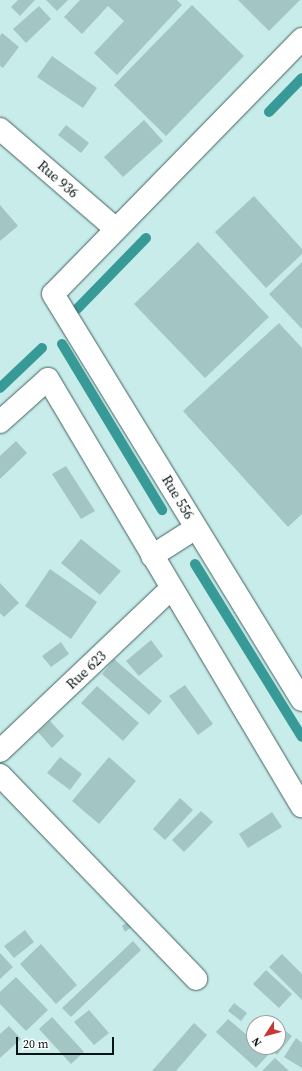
<!DOCTYPE html>
<html>
<head>
<meta charset="utf-8">
<style>
  body { margin:0 }
  #map { position:relative; width:302px; height:1071px; overflow:hidden; background:#c8ecea; font-family:"Source Serif 4",serif }
  div>[style] { position:absolute }
  [style*='--x'] { left:calc(var(--x)*1px); top:calc(var(--y)*1px); width:calc(var(--w)*1px); rotate:calc(var(--a)*1deg) }
  .stream>* { height:10px; margin:-5px; padding:0 5px; transform-origin:5px; border-radius:5px; background:#389a97 }
  .building>* { inset:0; background:#a3c6c4 }
  .roads { filter:drop-shadow(0 0 1px #416160) drop-shadow(0 0 1px #416160) }
  .minor>* { height:22px; margin:-11px; padding:0 11px; transform-origin:11px; border-radius:11px; background:#fff }
  span { translate:-50% -50%; white-space:nowrap; text-align:center; line-height:1.15; -webkit-text-stroke:4px #fff; paint-order:stroke }
  .street-label { font-size:14px; color:#081514 }
  .north { position:absolute; left:246px; top:1015px; width:40px; height:40px; box-sizing:border-box; background:#fff; border:1px solid #9ca1a1; border-radius:50%; rotate:234deg; font-size:11px; font-weight:700; line-height:16px; text-align:center; color:#081514 }
  .north::after { content:''; display:block; margin:auto; width:14px; height:18px; background:#c73834; clip-path:polygon(50% 0,100% 100%,50% 72%,0 100%) }
  .scale { position:absolute; left:16px; top:1037px; width:98px; height:18px; box-sizing:border-box; border:2px solid #081514; border-top:0; padding-left:5px; font-size:12px; line-height:14px; white-space:nowrap; color:#081514; -webkit-text-stroke:3px #fff; paint-order:stroke }
</style>
</head>
<body>
<div id="map">
  <div class="stream">
    <i style="--x:269;--y:112;--w:47;--a:-45.9"></i>
    <i style="--x:77;--y:309;--w:99;--a:-45.8"></i>
    <i style="--x:62;--y:344;--w:194;--a:58.9"></i>
    <i style="--x:0;--y:388;--w:58;--a:-43.6"></i>
    <i style="--x:195;--y:564;--w:203;--a:58.3"></i>
  </div>
  <div class="building">
    <i style="clip-path:polygon(18px 0,35px 0,20px 16px,11px 7px)"></i>
    <i style="clip-path:polygon(46px 0,68px 0,57px 11px)"></i>
    <i style="clip-path:polygon(80px 0,177px 0,182px 5px,117px 75px,94px 53px,124px 21px,108px 6px,82px 34px,64px 17px)"></i>
    <i style="clip-path:polygon(238px 0,300px 0,269px 31px)"></i>
    <i style="clip-path:polygon(192px 5px,244px 56px,166px 136px,114px 85px)"></i>
    <i style="clip-path:polygon(39px 6px,51px 19px,26px 43px,13px 29px)"></i>
    <i style="clip-path:polygon(2px 33px,19px 47px,3px 68px,0 66px,0 36px)"></i>
    <i style="clip-path:polygon(52px 56px,97px 88px,83px 108px,37px 77px)"></i>
    <i style="clip-path:polygon(144px 120px,163px 141px,123px 177px,104px 157px)"></i>
    <i style="clip-path:polygon(66px 125px,89px 143px,81px 153px,58px 135px)"></i>
    <i style="clip-path:polygon(254px 196px,302px 249px,302px 254px,266px 288px,215px 232px)"></i>
    <i style="clip-path:polygon(0 205px,18px 226px,0 241px)"></i>
    <i style="clip-path:polygon(198px 242px,269px 317px,205px 378px,134px 304px)"></i>
    <i style="clip-path:polygon(302px 262px,302px 329px,269px 294px)"></i>
    <i style="clip-path:polygon(279px 323px,302px 348px,302px 514px,288px 527px,183px 411px)"></i>
    <i style="clip-path:polygon(16px 441px,27px 453px,0 479px,0 456px)"></i>
    <i style="clip-path:polygon(66px 466px,95px 511px,81px 519px,52px 474px)"></i>
    <i style="clip-path:polygon(81px 539px,121px 571px,100px 595px,61px 563px)"></i>
    <i style="clip-path:polygon(50px 569px,97px 602px,71px 639px,25px 606px)"></i>
    <i style="clip-path:polygon(0 583px,19px 603px,4px 617px,0 613px)"></i>
    <i style="clip-path:polygon(151px 640px,163px 656px,139px 676px,126px 661px)"></i>
    <i style="clip-path:polygon(61px 642px,69px 654px,51px 667px,42px 656px)"></i>
    <i style="clip-path:polygon(114px 659px,162px 701px,149px 715px,102px 674px)"></i>
    <i style="clip-path:polygon(185px 685px,213px 724px,198px 735px,169px 696px)"></i>
    <i style="clip-path:polygon(97px 686px,139px 723px,123px 741px,81px 703px)"></i>
    <i style="clip-path:polygon(50px 721px,64px 736px,52px 748px,38px 732px)"></i>
    <i style="clip-path:polygon(60px 757px,82px 774px,70px 790px,47px 773px)"></i>
    <i style="clip-path:polygon(109px 757px,136px 781px,99px 824px,72px 801px)"></i>
    <i style="clip-path:polygon(180px 798px,193px 810px,165px 840px,153px 829px)"></i>
    <i style="clip-path:polygon(201px 811px,213px 822px,184px 852px,172px 840px)"></i>
    <i style="clip-path:polygon(272px 812px,282px 827px,248px 848px,239px 834px)"></i>
    <i style="clip-path:polygon(130px 920px,134px 925px,125px 932px,122px 926px)"></i>
    <i style="clip-path:polygon(25px 930px,34px 942px,14px 958px,4px 946px)"></i>
    <i style="clip-path:polygon(133px 941px,141px 950px,71px 1017px,62px 1008px)"></i>
    <i style="clip-path:polygon(41px 944px,77px 985px,56px 1004px,20px 964px)"></i>
    <i style="clip-path:polygon(0 953px,13px 967px,0 979px)"></i>
    <i style="clip-path:polygon(282px 954px,302px 974px,302px 1000px,269px 967px)"></i>
    <i style="clip-path:polygon(266px 970px,292px 994px,279px 1008px,253px 984px)"></i>
    <i style="clip-path:polygon(16px 977px,48px 1010px,26px 1031px,0 1004px,0 992px)"></i>
    <i style="clip-path:polygon(234px 1003px,247px 1013px,241px 1021px,228px 1011px)"></i>
    <i style="clip-path:polygon(89px 1010px,109px 1033px,94px 1045px,74px 1022px)"></i>
    <i style="clip-path:polygon(52px 1017px,84px 1052px,71px 1064px,39px 1029px)"></i>
    <i style="clip-path:polygon(268px 1017px,275px 1023px,263px 1023px)"></i>
    <i style="clip-path:polygon(228px 1019px,254px 1041px,254px 1047px,261px 1047px,269px 1054px,256px 1068px,216px 1032px)"></i>
    <i style="clip-path:polygon(194px 1023px,207px 1035px,176px 1071px,152px 1071px)"></i>
    <i style="clip-path:polygon(278px 1025px,292px 1036px,277px 1055px,268px 1047px,278px 1047px)"></i>
    <i style="clip-path:polygon(9px 1026px,21px 1039px,0 1058px,0 1034px)"></i>
    <i style="clip-path:polygon(296px 1038px,302px 1043px,302px 1068px,284px 1057px)"></i>
    <i style="clip-path:polygon(275px 1058px,289px 1071px,262px 1071px)"></i>
  </div>
  <div class="roads">
    <div class="minor">
      <i style="--x:302;--y:39;--w:356;--a:134.3"></i>
      <i style="--x:53;--y:294;--w:476;--a:58.5"></i>
      <i style="--x:0;--y:129;--w:153;--a:40.8"></i>
      <i style="--x:0;--y:422;--w:64;--a:-41.9"></i>
      <i style="--x:48;--y:379;--w:497;--a:59.3"></i>
      <i style="--x:152;--y:556;--w:52;--a:-32.5"></i>
      <i style="--x:0;--y:751;--w:236;--a:-43.5"></i>
      <i style="--x:0;--y:775;--w:283;--a:46.1"></i>
    </div>
  </div>
  <div class="street-label">
    <span style="left:58px;top:179px;rotate:41deg">Rue 936</span>
    <span style="left:178px;top:497px;rotate:59deg">Rue 556</span>
    <span style="left:86px;top:670px;rotate:-43deg">Rue 623</span>
  </div>
  <div class="north">N</div>
  <div class="scale">20 m</div>
</div>
</body>
</html>
